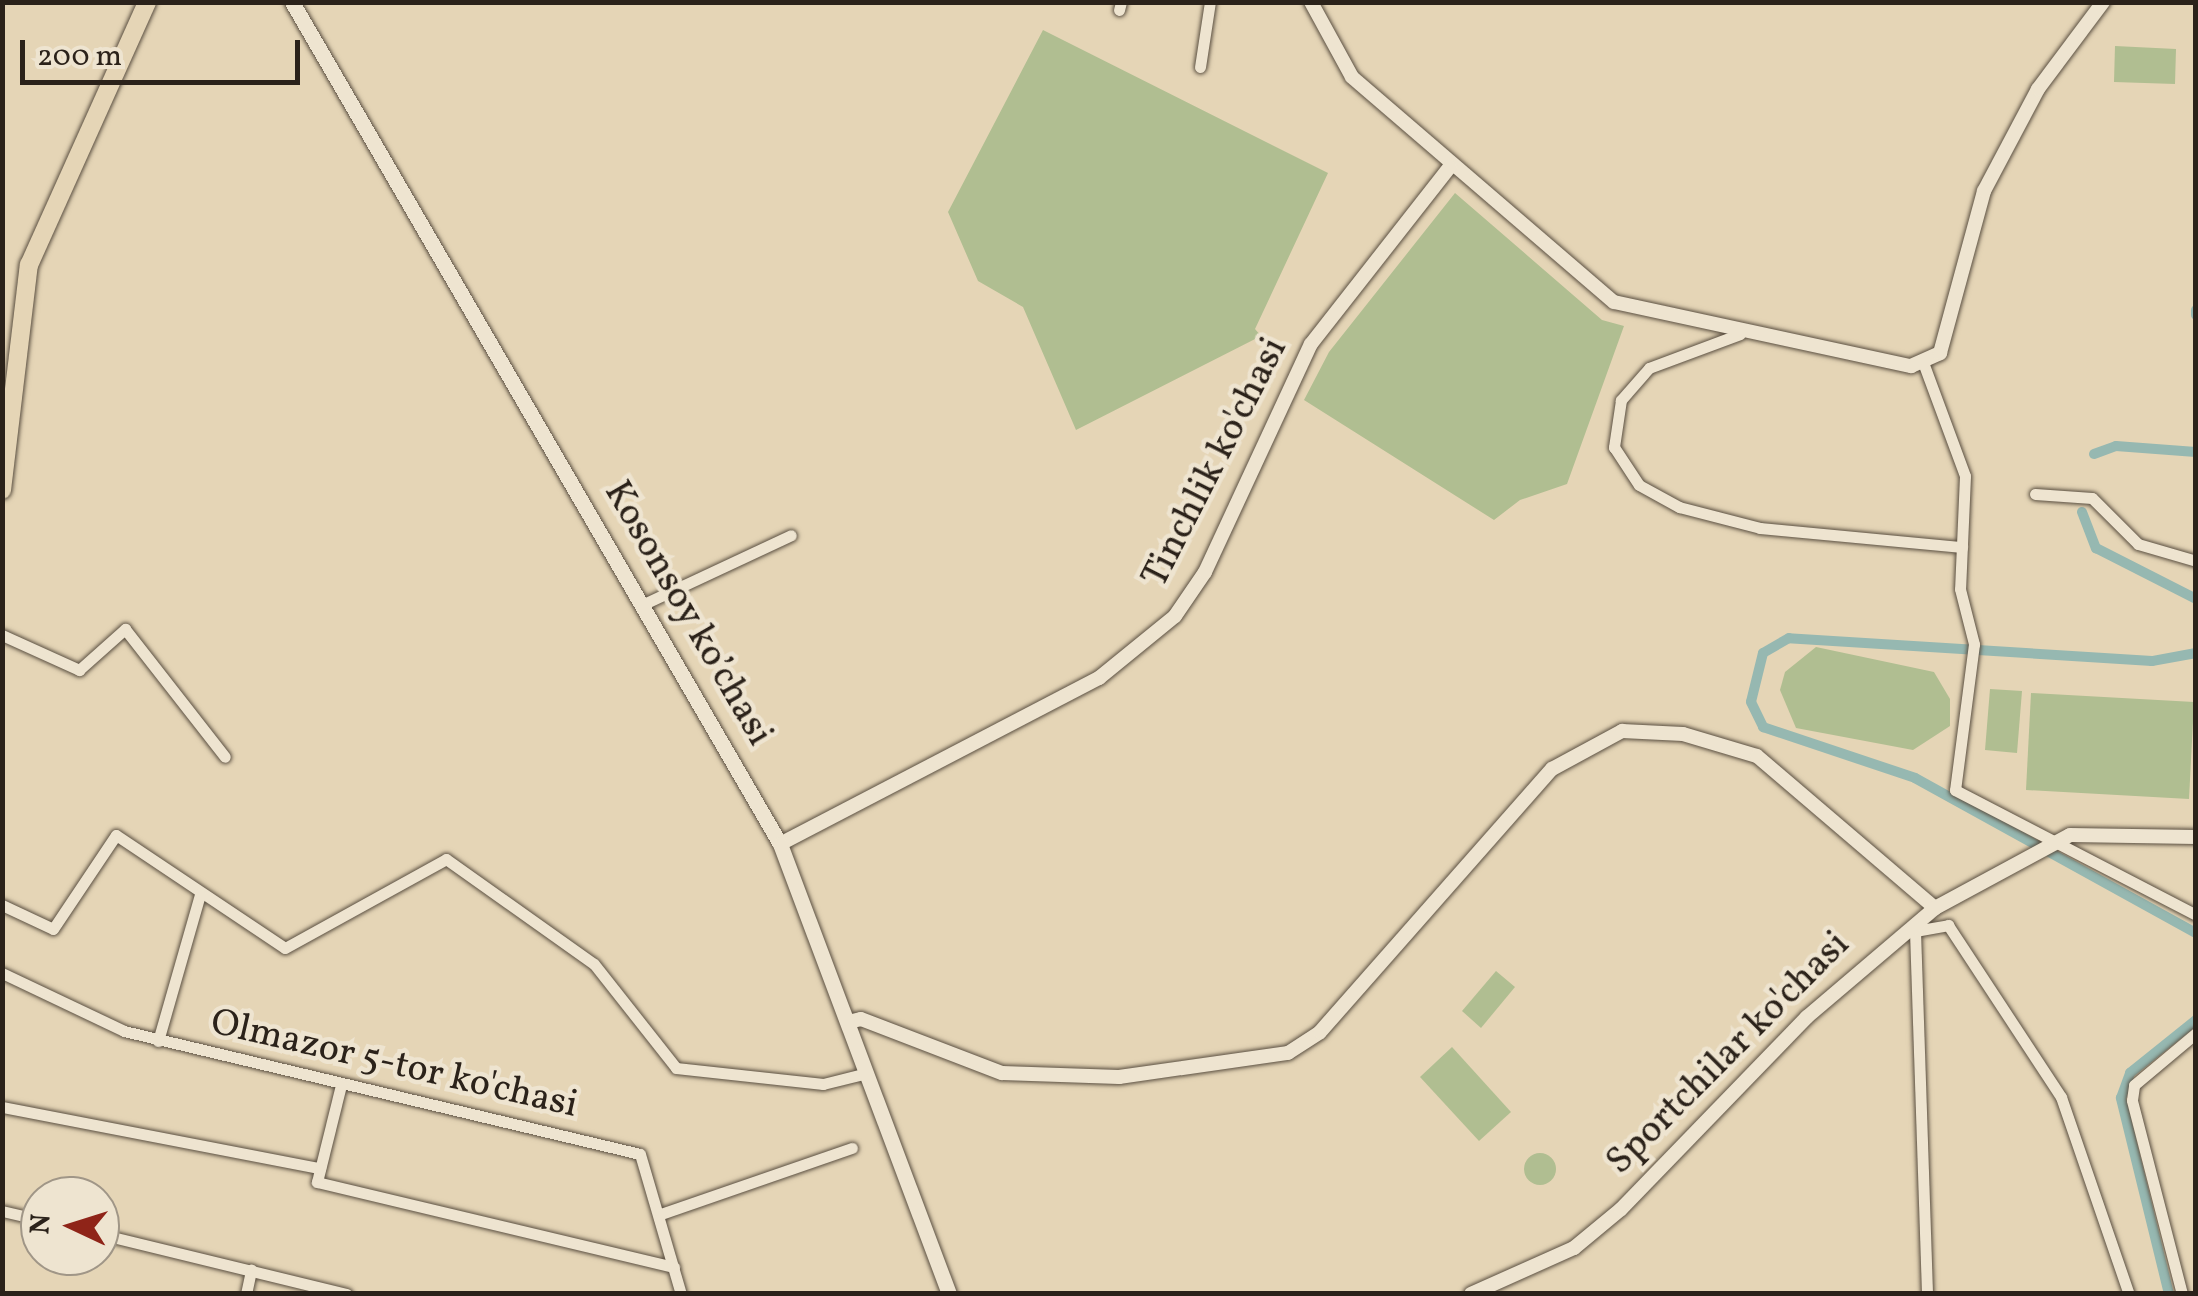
<!DOCTYPE html>
<html>
<head>
<meta charset="utf-8">
<style>
  body { margin:0 }
  #map { position:relative; width:2198px; height:1296px; overflow:hidden; background:#e5d5b6; font-family:Vollkorn,serif }
  div>[style] { position:absolute }
  [style*='--x'] { left:calc(var(--x)*1px); top:calc(var(--y)*1px); width:calc(var(--w)*1px); rotate:calc(var(--a)*1deg) }
  .green>* { inset:0; background:#b0be91 }
  .round { border-radius:50% }
  .canal>* { height:10px; margin:-5px; padding:0 5px; transform-origin:5px; border-radius:5px; background:#96b8b1 }
  .roads { filter:drop-shadow(0 0 2px #5a4f41) drop-shadow(0 0 2px #5a4f41) }
  .minor>* { height:11px; margin:-5.5px; padding:0 5.5px; transform-origin:5.5px; border-radius:5.5px; background:#eee4d0 }
  .tertiary>* { height:14px; margin:-7px; padding:0 7px; transform-origin:7px; border-radius:7px; background:#eee4d0 }
  .secondary>* { height:15px; margin:-7.5px; padding:0 7.5px; transform-origin:7.5px; border-radius:7.5px; background:#eee4d0 }
  .primary>* { height:18px; margin:-9px; padding:0 9px; transform-origin:9px; border-radius:9px; background:#e5d5b6 }
  span { translate:-50% -50%; white-space:nowrap; text-align:center; line-height:1.15; -webkit-text-stroke:9px #eee4d0; paint-order:stroke }
  .street-label { font-size:38px; color:#2b221a }
  .frame { position:absolute; inset:0; border:5px solid #2b221a; pointer-events:none }
  .north { position:absolute; left:20px; top:1176px; width:100px; height:100px; box-sizing:border-box; background:#eee4d0; border:2px solid #a09687; border-radius:50%; rotate:274deg; font-size:28px; font-weight:700; line-height:40px; text-align:center; color:#2b221a }
  .north::after { content:''; display:block; margin:auto; width:35px; height:45px; background:#8f2418; clip-path:polygon(50% 0,100% 100%,50% 72%,0 100%) }
  .scale { position:absolute; left:20px; top:40px; width:280px; height:45px; box-sizing:border-box; border:5px solid #2b221a; border-top:0; padding-left:12px; font-size:30px; line-height:35px; white-space:nowrap; color:#2b221a; -webkit-text-stroke:8px #eee4d0; paint-order:stroke }
</style>
</head>
<body>
<div id="map">
  <div class="green">
    <i style="clip-path:polygon(1043px 30px,1328px 173px,1255px 329px,1261px 336px,1076px 430px,1023px 307px,978px 281px,948px 212px)"></i>
    <i style="clip-path:polygon(2115px 46px,2176px 49px,2175px 84px,2114px 82px)"></i>
    <i style="clip-path:polygon(1455px 193px,1602px 320px,1624px 326px,1567px 484px,1520px 500px,1494px 520px,1304px 400px,1329px 352px)"></i>
    <i style="clip-path:polygon(1816px 647px,1934px 672px,1950px 699px,1950px 726px,1913px 750px,1796px 728px,1780px 690px,1785px 672px)"></i>
    <i style="clip-path:polygon(1990px 689px,2022px 691px,2017px 753px,1985px 750px)"></i>
    <i style="clip-path:polygon(2031px 693px,2194px 702px,2189px 799px,2026px 790px)"></i>
    <i style="clip-path:polygon(1496px 971px,1515px 987px,1481px 1028px,1462px 1011px)"></i>
    <i style="clip-path:polygon(1452px 1047px,1511px 1112px,1479px 1141px,1420px 1077px)"></i>
    <i class="round" style="left:1524px;top:1153px;width:32px;height:32px"></i>
  </div>
  <div class="canal">
    <i style="--x:2196;--y:310;--w:5;--a:90"></i>
    <i style="--x:2094;--y:454;--w:23;--a:-20"></i>
    <i style="--x:2116;--y:446;--w:80;--a:4.3"></i>
    <i style="--x:2082;--y:512;--w:39;--a:69"></i>
    <i style="--x:2096;--y:548;--w:112;--a:27"></i>
    <i style="--x:2196;--y:653;--w:45;--a:169.7"></i>
    <i style="--x:2152;--y:661;--w:364;--a:-176.4"></i>
    <i style="--x:1789;--y:638;--w:30;--a:150"></i>
    <i style="--x:1763;--y:653;--w:50;--a:103.8"></i>
    <i style="--x:1751;--y:702;--w:28;--a:64"></i>
    <i style="--x:1763;--y:727;--w:160;--a:18.5"></i>
    <i style="--x:1915;--y:778;--w:321;--a:28.9"></i>
    <i style="--x:2169;--y:1294;--w:202;--a:-103.8"></i>
    <i style="--x:2121;--y:1098;--w:27;--a:-70"></i>
    <i style="--x:2130;--y:1073;--w:85;--a:-38.8"></i>
  </div>
  <div class="roads">
    <div class="minor">
      <i style="--x:1119;--y:10;--w:8;--a:-76"></i>
      <i style="--x:1200;--y:67;--w:66;--a:-81.3"></i>
      <i style="--x:1740;--y:334;--w:97;--a:159.5"></i>
      <i style="--x:1649;--y:368;--w:43;--a:131.2"></i>
      <i style="--x:1621;--y:400;--w:48;--a:98.5"></i>
      <i style="--x:1614;--y:447;--w:45;--a:56.7"></i>
      <i style="--x:1639;--y:485;--w:46;--a:28.8"></i>
      <i style="--x:1679;--y:507;--w:84;--a:14.5"></i>
      <i style="--x:1760;--y:528;--w:203;--a:5.4"></i>
      <i style="--x:1924;--y:365;--w:118;--a:69.7"></i>
      <i style="--x:1965;--y:476;--w:113;--a:92.5"></i>
      <i style="--x:1960;--y:589;--w:57;--a:75.7"></i>
      <i style="--x:1974;--y:644;--w:147;--a:97.4"></i>
      <i style="--x:1955;--y:790;--w:271;--a:27.4"></i>
      <i style="--x:2035;--y:494;--w:57;--a:4"></i>
      <i style="--x:2092;--y:498;--w:65;--a:45"></i>
      <i style="--x:2138;--y:544;--w:60;--a:16.3"></i>
      <i style="--x:644;--y:604;--w:162;--a:-25.1"></i>
      <i style="--x:2;--y:635;--w:85;--a:24.4"></i>
      <i style="--x:79;--y:670;--w:62;--a:-41.7"></i>
      <i style="--x:125;--y:629;--w:162;--a:52"></i>
      <i style="--x:2;--y:905;--w:56;--a:25.2"></i>
      <i style="--x:53;--y:929;--w:113;--a:-56.2"></i>
      <i style="--x:116;--y:835;--w:203;--a:33.8"></i>
      <i style="--x:285;--y:948;--w:184;--a:-28.9"></i>
      <i style="--x:446;--y:859;--w:181;--a:35.4"></i>
      <i style="--x:594;--y:964;--w:132;--a:51.7"></i>
      <i style="--x:676;--y:1068;--w:148;--a:6.2"></i>
      <i style="--x:823;--y:1084;--w:45;--a:-14"></i>
      <i style="--x:1915;--y:923;--w:8;--a:90"></i>
      <i style="--x:1915;--y:931;--w:34;--a:-10"></i>
      <i style="--x:1948;--y:925;--w:206;--a:56.7"></i>
      <i style="--x:2061;--y:1097;--w:208;--a:71"></i>
      <i style="--x:1915;--y:931;--w:363;--a:88.1"></i>
      <i style="--x:2;--y:973;--w:135;--a:25.4"></i>
      <i style="--x:124;--y:1031;--w:530;--a:13.41"></i>
      <i style="--x:640;--y:1154;--w:146;--a:73.7"></i>
      <i style="--x:158;--y:1041;--w:152;--a:-74"></i>
      <i style="--x:341;--y:1085;--w:100;--a:103.9"></i>
      <i style="--x:317;--y:1182;--w:367;--a:13.4"></i>
      <i style="--x:2;--y:1107;--w:324;--a:10.9"></i>
      <i style="--x:2;--y:1211;--w:39;--a:13"></i>
      <i style="--x:661;--y:1214;--w:202;--a:-19.1"></i>
      <i style="--x:100;--y:1234;--w:254;--a:13.7"></i>
      <i style="--x:246;--y:1294;--w:25;--a:-78"></i>
      <i style="--x:2182;--y:1294;--w:200;--a:-104.5"></i>
      <i style="--x:2132;--y:1100;--w:15;--a:-82"></i>
      <i style="--x:2134;--y:1085;--w:81;--a:-40"></i>
    </div>
    <div class="tertiary">
      <i style="--x:1311;--y:2;--w:85;--a:61.3"></i>
      <i style="--x:1352;--y:77;--w:345;--a:40.7"></i>
      <i style="--x:1614;--y:302;--w:304;--a:12.2"></i>
      <i style="--x:1911;--y:366;--w:32;--a:-24"></i>
      <i style="--x:1940;--y:353;--w:168;--a:-74.8"></i>
      <i style="--x:1984;--y:191;--w:115;--a:-62.1"></i>
      <i style="--x:2038;--y:89;--w:109;--a:-53.2"></i>
      <i style="--x:780;--y:844;--w:360;--a:-27.5"></i>
      <i style="--x:1099;--y:678;--w:98;--a:-39.2"></i>
      <i style="--x:1175;--y:616;--w:53;--a:-55.7"></i>
      <i style="--x:1205;--y:572;--w:251;--a:-65.1"></i>
      <i style="--x:1311;--y:344;--w:225;--a:-51.9"></i>
      <i style="--x:848;--y:1022;--w:13;--a:-13"></i>
      <i style="--x:861;--y:1019;--w:151;--a:21"></i>
      <i style="--x:1002;--y:1073;--w:117;--a:2"></i>
      <i style="--x:1119;--y:1077;--w:171;--a:-8.1"></i>
      <i style="--x:1288;--y:1053;--w:38;--a:-33"></i>
      <i style="--x:1320;--y:1032;--w:351;--a:-48.6"></i>
      <i style="--x:1552;--y:769;--w:80;--a:-28.5"></i>
      <i style="--x:1622;--y:731;--w:61;--a:2.8"></i>
      <i style="--x:1683;--y:734;--w:77;--a:16.6"></i>
      <i style="--x:1757;--y:756;--w:234;--a:40.5"></i>
      <i style="--x:1471;--y:1294;--w:113;--a:-24.1"></i>
      <i style="--x:1574;--y:1248;--w:61;--a:-39.7"></i>
      <i style="--x:1621;--y:1209;--w:267;--a:-45.9"></i>
      <i style="--x:1807;--y:1017;--w:168;--a:-40.4"></i>
      <i style="--x:1935;--y:908;--w:153;--a:-28.4"></i>
      <i style="--x:2070;--y:835;--w:126;--a:0.9"></i>
    </div>
    <div class="secondary">
      <i style="--x:292;--y:2;--w:973;--a:59.9"></i>
      <i style="--x:780;--y:844;--w:481;--a:69.4"></i>
    </div>
    <div class="primary">
      <i style="--x:2;--y:490;--w:227;--a:-83.2"></i>
      <i style="--x:29;--y:265;--w:288;--a:-65.8"></i>
    </div>
  </div>
  <div class="street-label">
    <span style="left:1216px;top:463px;rotate:-63deg">Tinchlik ko'chasi</span>
    <span style="left:687px;top:614px;rotate:60deg">Kosonsoy ko’chasi</span>
    <span style="left:1729px;top:1054px;rotate:-45deg">Sportchilar ko'chasi</span>
    <span style="left:394px;top:1065px;rotate:13deg">Olmazor 5-tor ko'chasi</span>
  </div>
  <div class="frame"></div>
  <div class="north">N</div>
  <div class="scale">200 m</div>
</div>
</body>
</html>
